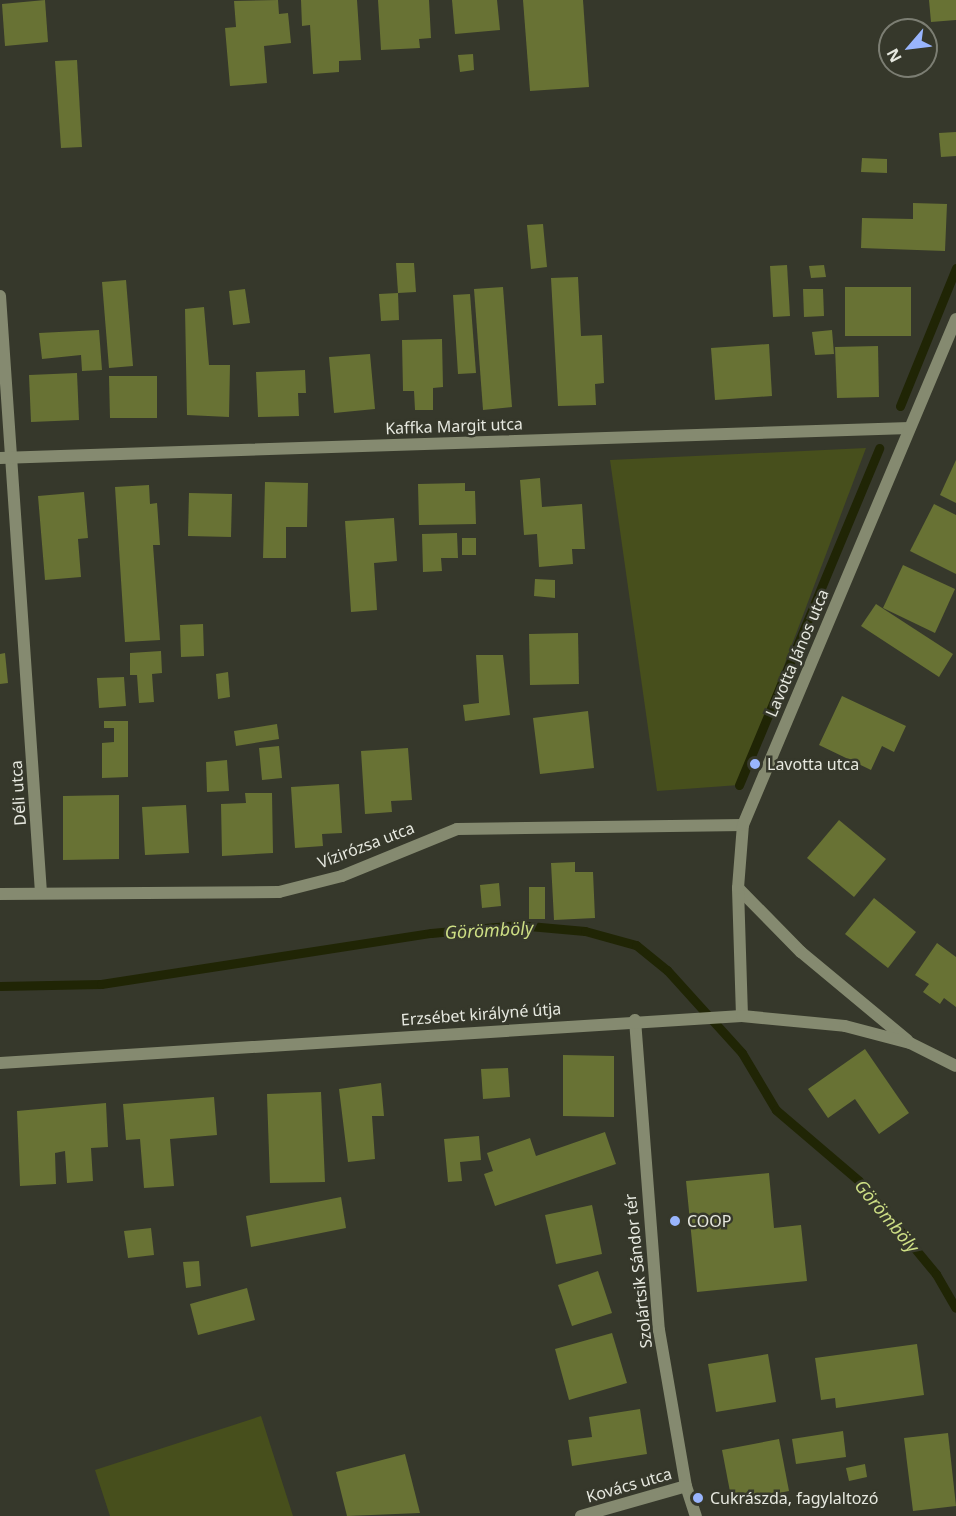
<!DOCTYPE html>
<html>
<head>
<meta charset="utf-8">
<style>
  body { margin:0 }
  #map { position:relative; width:956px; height:1516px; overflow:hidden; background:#36382b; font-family:"Noto Sans",sans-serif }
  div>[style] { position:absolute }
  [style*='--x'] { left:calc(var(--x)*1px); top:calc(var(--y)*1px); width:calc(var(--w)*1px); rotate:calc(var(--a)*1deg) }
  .green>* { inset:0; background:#474f1c }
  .stream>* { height:9px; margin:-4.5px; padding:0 4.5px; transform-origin:4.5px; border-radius:4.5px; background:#202505 }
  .building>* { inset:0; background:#687234 }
  .street>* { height:12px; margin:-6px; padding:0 6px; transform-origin:6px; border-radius:6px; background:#858a70 }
  .dots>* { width:16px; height:16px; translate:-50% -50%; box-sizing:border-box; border:3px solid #36382b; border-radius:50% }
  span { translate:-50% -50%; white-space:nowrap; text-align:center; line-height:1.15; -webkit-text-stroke:5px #36382b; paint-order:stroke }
  .street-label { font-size:16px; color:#e6e8df }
  .poi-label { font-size:16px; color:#e6e8df }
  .left { translate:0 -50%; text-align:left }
  .water-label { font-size:18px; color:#cdde84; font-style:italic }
  .north { position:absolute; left:878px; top:18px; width:60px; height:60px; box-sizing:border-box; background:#36382b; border:2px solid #7c7e73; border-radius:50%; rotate:242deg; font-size:16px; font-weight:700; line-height:24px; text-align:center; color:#e6e8df }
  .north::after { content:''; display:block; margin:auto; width:21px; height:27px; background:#99b5fd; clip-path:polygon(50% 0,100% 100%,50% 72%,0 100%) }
</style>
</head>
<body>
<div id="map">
  <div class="green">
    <i style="clip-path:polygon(866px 448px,739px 785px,657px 791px,610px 460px)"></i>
    <i style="clip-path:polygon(261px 1416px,293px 1516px,110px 1516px,95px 1470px)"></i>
  </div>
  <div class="stream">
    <i style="--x:900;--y:406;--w:149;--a:-67.9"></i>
    <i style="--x:739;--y:785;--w:365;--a:-67.4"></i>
    <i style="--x:0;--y:986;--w:101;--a:-1.1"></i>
    <i style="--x:101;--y:984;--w:334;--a:-8.8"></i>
    <i style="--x:431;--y:933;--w:87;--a:-5.3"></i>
    <i style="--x:518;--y:925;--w:67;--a:5.1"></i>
    <i style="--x:585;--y:931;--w:53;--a:15.4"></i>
    <i style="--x:636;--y:945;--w:40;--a:39"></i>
    <i style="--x:667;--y:970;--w:112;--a:47.9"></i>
    <i style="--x:742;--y:1053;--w:66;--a:59.2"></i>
    <i style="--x:776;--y:1110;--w:109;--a:40.5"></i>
    <i style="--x:859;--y:1181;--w:121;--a:50.4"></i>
    <i style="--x:936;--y:1274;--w:39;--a:60"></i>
  </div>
  <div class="building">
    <i style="clip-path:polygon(45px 0,48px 42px,5px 46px,2px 4px)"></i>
    <i style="clip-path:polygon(278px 0,279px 14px,288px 13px,291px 43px,264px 46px,267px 83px,230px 86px,225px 28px,236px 27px,234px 1px)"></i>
    <i style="clip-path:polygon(301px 0,357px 0,361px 60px,339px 61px,339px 72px,313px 74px,310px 25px,302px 26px)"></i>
    <i style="clip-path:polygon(378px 0,429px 0,431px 38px,419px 39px,420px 48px,381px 50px)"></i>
    <i style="clip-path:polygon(452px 0,497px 0,500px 30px,455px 34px)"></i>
    <i style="clip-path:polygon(523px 0,583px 0,589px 87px,530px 91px)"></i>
    <i style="clip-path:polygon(929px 0,956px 0,956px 20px,931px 22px)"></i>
    <i style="clip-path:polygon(473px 54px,474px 70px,460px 72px,458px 55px)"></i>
    <i style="clip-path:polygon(77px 60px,82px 147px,61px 148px,55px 61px)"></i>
    <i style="clip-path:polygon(956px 132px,956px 156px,941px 157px,939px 133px)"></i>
    <i style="clip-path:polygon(862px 158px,887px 159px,887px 173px,861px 172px)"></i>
    <i style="clip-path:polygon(913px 203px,947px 204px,945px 251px,861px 248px,862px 218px,913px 219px)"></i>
    <i style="clip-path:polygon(543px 224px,547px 267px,531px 269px,527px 225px)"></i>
    <i style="clip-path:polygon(396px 263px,414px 263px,416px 292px,398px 293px)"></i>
    <i style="clip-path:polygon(787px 265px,790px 316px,773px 317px,770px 266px)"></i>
    <i style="clip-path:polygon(824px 265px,826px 277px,811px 278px,809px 266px)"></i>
    <i style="clip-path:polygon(578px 277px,581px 336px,602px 335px,604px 383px,595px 384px,596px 405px,558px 406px,551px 278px)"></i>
    <i style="clip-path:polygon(126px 280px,133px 366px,109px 368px,102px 282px)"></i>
    <i style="clip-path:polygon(503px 287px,512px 407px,483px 410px,474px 289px)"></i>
    <i style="clip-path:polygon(845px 287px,911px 287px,911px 336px,845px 336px)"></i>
    <i style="clip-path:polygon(245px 289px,250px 323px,233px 325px,229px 291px)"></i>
    <i style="clip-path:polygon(803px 289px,823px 289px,824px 316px,804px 317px)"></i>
    <i style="clip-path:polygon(398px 293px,399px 320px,381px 321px,379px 294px)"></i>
    <i style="clip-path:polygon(470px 294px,476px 373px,458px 374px,453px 295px)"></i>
    <i style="clip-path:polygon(204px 307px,209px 365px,230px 365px,229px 417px,187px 415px,185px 309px)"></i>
    <i style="clip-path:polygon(99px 330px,102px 370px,82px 371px,81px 355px,42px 359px,39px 333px)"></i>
    <i style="clip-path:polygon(832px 330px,834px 354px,815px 355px,812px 332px)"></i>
    <i style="clip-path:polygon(442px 339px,443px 387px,433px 388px,433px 410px,415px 410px,414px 391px,403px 391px,402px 340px)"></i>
    <i style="clip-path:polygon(769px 344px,772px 396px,715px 400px,711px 348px)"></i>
    <i style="clip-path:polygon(878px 346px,879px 397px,837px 398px,835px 347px)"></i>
    <i style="clip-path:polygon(370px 354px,375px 409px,334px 413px,329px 357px)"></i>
    <i style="clip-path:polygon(305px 370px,306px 393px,298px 393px,299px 416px,258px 417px,256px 372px)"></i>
    <i style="clip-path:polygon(77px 373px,79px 420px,31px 422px,29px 375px)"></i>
    <i style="clip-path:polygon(109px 376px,157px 376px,157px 418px,110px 418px)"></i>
    <i style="clip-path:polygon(956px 460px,956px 503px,940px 495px)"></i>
    <i style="clip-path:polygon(540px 478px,542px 507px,582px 504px,585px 549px,572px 549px,573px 564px,539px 567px,537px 534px,524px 535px,520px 480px)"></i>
    <i style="clip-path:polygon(265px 482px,308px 483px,307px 527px,286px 527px,286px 558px,263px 558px)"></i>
    <i style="clip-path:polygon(465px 483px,465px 491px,475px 491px,476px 524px,419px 525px,418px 484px)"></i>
    <i style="clip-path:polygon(149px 485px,150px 504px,157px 503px,160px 545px,153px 545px,160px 640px,125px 642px,115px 487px)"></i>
    <i style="clip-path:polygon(84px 492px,88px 538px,78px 539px,81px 577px,45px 580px,38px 496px)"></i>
    <i style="clip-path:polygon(189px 493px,232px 494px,231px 537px,188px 536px)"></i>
    <i style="clip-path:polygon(934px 504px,956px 515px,956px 574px,910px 551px)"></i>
    <i style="clip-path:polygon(394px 518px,397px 561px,374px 563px,377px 610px,351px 612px,345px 521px)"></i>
    <i style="clip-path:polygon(457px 533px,458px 558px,441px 558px,442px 571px,423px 572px,422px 534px)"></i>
    <i style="clip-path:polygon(462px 538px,476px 538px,476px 555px,462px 555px)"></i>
    <i style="clip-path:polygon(903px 565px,955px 589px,935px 633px,883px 608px)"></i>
    <i style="clip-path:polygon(535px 579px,555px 580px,555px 598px,534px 596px)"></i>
    <i style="clip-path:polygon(876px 604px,953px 654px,939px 677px,861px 626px)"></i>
    <i style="clip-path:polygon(203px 624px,204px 656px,181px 657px,180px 625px)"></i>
    <i style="clip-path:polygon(578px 633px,579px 684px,530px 685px,529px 634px)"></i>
    <i style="clip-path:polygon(161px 651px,162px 673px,152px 674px,154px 702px,139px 703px,137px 675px,130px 675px,130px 653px)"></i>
    <i style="clip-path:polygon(5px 653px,8px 683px,0 684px,0 654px)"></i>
    <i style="clip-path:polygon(476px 655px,503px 655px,510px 715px,465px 721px,463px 705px,479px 703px)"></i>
    <i style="clip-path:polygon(228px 672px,230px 697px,218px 699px,216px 674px)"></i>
    <i style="clip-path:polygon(124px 677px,126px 706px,99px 708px,97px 678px)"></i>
    <i style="clip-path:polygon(842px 696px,906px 726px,894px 752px,882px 746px,871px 770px,819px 745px)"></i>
    <i style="clip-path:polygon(588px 711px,594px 768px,540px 774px,533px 718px)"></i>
    <i style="clip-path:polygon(104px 721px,128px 721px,128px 777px,102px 778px,102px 743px,114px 742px,114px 728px,104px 728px)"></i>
    <i style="clip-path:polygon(277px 724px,279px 739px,236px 746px,234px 731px)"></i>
    <i style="clip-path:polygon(279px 746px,282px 778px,262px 780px,259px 748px)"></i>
    <i style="clip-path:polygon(408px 748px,412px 800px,391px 801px,392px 812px,365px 814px,361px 751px)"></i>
    <i style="clip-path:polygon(227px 760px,229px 791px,207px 792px,206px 762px)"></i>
    <i style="clip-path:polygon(339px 784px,342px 833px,322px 834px,323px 846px,295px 848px,291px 787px)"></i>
    <i style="clip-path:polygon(245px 793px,272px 793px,273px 853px,222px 856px,221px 804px,246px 803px)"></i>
    <i style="clip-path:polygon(119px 795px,119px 859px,63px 860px,63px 796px)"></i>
    <i style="clip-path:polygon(186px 805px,189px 853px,145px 855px,142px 807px)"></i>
    <i style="clip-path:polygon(839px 820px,886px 859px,854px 897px,807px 858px)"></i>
    <i style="clip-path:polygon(575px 862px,575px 872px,593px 872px,595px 918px,554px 920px,551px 863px)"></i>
    <i style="clip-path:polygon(499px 883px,501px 906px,482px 908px,480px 885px)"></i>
    <i style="clip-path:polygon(529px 887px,545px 887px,545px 919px,529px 919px)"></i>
    <i style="clip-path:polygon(874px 898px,916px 932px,888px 968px,845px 934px)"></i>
    <i style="clip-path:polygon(937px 943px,956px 957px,956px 1007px,944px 998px,940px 1004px,923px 992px,929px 984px,915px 975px)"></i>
    <i style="clip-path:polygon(865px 1049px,909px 1113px,879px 1134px,855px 1099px,828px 1118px,808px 1089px)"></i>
    <i style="clip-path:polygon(563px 1055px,614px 1056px,614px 1117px,563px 1116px)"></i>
    <i style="clip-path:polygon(508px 1068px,510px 1097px,483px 1099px,481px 1069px)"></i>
    <i style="clip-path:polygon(381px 1083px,384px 1116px,372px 1116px,375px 1159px,348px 1162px,339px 1089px)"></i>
    <i style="clip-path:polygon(321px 1092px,325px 1182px,270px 1183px,267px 1094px)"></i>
    <i style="clip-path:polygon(214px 1097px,217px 1135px,170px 1139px,174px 1186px,144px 1188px,140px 1139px,126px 1140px,123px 1104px)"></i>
    <i style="clip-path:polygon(106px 1103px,108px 1147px,91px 1148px,93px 1181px,67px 1183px,65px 1151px,55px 1153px,56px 1184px,20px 1186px,17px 1111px)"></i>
    <i style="clip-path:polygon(605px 1132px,616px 1164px,495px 1206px,484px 1174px,493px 1171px,487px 1153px,530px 1138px,536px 1156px)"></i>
    <i style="clip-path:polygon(479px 1136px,481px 1160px,460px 1162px,462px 1181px,448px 1182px,444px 1139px)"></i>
    <i style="clip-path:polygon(769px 1173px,774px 1228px,801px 1225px,807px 1281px,697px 1292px,686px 1181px)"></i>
    <i style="clip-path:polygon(341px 1197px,346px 1228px,251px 1247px,246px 1216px)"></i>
    <i style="clip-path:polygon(592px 1205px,602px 1254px,556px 1264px,545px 1215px)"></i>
    <i style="clip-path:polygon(151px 1228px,154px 1255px,128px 1258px,124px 1231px)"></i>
    <i style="clip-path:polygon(199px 1261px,201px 1286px,186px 1288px,183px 1262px)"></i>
    <i style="clip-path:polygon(598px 1271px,612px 1313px,572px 1326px,558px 1285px)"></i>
    <i style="clip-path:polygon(247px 1288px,255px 1320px,198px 1335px,190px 1304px)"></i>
    <i style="clip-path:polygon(612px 1333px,627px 1383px,569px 1400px,555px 1349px)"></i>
    <i style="clip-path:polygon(917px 1344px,924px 1395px,836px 1408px,835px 1398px,821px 1400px,815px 1358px)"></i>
    <i style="clip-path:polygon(768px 1354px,776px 1402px,716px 1412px,708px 1364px)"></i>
    <i style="clip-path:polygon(640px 1409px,647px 1454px,572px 1466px,568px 1440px,592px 1437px,589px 1417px)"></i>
    <i style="clip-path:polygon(843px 1431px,846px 1457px,796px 1464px,792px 1439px)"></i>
    <i style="clip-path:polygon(948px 1433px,956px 1506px,913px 1511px,904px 1438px)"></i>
    <i style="clip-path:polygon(779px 1439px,789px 1491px,732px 1502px,722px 1450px)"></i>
    <i style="clip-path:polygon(405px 1454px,420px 1513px,347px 1516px,336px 1472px)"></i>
    <i style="clip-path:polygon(865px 1464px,867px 1477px,849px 1481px,846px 1468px)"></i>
  </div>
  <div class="street">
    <i style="--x:0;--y:296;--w:598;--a:86.07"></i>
    <i style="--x:0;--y:458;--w:910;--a:-1.89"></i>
    <i style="--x:738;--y:888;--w:90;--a:45.5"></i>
    <i style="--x:801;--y:952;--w:138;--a:39.7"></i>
    <i style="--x:0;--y:894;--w:279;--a:-0.4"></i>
    <i style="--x:279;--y:892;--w:65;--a:-14.3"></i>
    <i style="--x:342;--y:876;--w:124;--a:-22.2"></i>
    <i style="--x:457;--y:829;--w:286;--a:-0.8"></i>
    <i style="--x:742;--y:1016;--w:128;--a:-91.8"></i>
    <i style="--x:738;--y:888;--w:63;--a:-85.5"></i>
    <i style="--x:743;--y:825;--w:549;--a:-67.17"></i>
    <i style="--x:635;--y:1020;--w:311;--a:85.6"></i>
    <i style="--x:659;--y:1330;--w:158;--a:80.2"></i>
    <i style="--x:686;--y:1486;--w:32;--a:72"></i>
    <i style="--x:0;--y:1063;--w:743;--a:-3.62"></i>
    <i style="--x:742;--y:1016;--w:103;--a:5.5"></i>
    <i style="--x:845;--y:1026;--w:67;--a:14.7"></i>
    <i style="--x:910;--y:1043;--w:51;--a:26.6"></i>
    <i style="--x:581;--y:1516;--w:109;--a:-15.9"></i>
  </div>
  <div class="dots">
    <i style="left:755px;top:764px;background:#99b5fd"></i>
    <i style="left:675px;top:1221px;background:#99b5fd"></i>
    <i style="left:698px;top:1498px;background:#99b5fd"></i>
  </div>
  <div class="street-label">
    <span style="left:454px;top:426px;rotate:-2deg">Kaffka Margit utca</span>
    <span style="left:797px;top:653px;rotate:-67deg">Lavotta János utca</span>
    <span style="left:18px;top:793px;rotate:-94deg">Déli utca</span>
    <span style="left:366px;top:845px;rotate:-21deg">Vízirózsa utca</span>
    <span style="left:481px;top:1014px;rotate:-4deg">Erzsébet királyné útja</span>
    <span style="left:638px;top:1271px;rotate:-96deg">Szolártsik Sándor tér</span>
    <span style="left:629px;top:1485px;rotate:-16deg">Kovács utca</span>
  </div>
  <div class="poi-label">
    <span class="left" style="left:767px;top:764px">Lavotta utca</span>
    <span class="left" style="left:687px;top:1221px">COOP</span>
    <span class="left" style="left:710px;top:1498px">Cukrászda, fagylaltozó</span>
  </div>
  <div class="water-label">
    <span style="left:489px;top:930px;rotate:-3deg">Görömböly</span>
    <span style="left:887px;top:1216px;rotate:50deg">Görömböly</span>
  </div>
  <div class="north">N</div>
</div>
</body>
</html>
